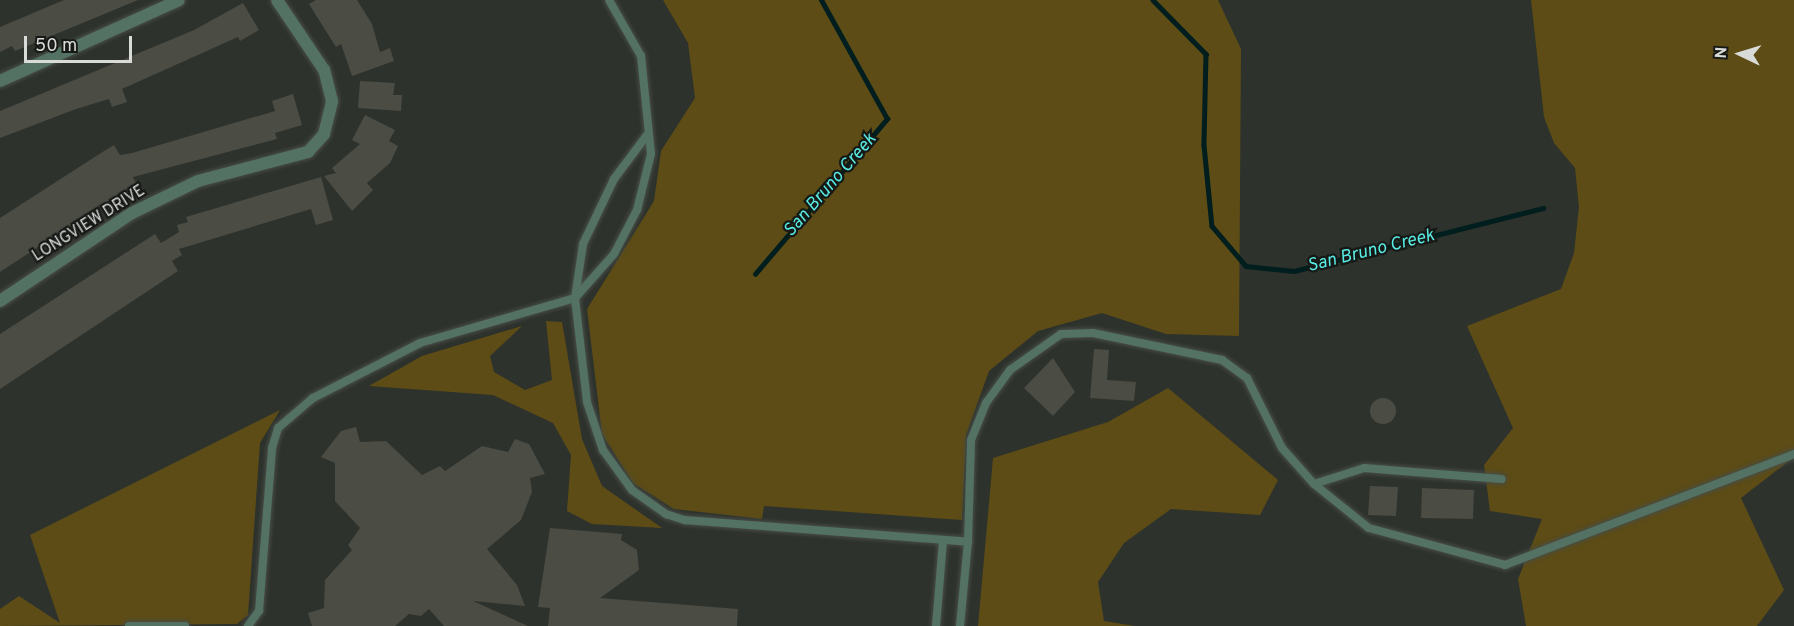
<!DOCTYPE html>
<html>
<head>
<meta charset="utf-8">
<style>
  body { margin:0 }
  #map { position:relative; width:1794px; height:626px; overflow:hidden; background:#2d322c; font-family:Overpass,sans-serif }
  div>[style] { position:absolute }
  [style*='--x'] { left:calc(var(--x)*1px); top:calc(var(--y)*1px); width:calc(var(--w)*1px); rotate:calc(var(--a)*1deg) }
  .green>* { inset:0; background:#5d4c15 }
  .stream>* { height:4.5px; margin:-2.25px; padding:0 2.25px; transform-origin:2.25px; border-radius:2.25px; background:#001e1d }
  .building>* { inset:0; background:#4b4c44 }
  .round { border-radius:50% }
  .roads { filter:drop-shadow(0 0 2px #484d47) drop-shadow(0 0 2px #484d47) }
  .lane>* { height:8px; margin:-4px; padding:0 4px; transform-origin:4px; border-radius:4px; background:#537264 }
  .street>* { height:12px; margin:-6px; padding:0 6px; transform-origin:6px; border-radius:6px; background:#537264 }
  span { translate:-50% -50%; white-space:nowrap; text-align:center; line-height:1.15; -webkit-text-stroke:4.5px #171916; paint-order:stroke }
  .street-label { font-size:16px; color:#d8dbd7 }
  .water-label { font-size:18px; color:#57ebe3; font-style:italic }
  .north { position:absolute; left:1710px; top:24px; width:60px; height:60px; -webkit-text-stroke:4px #171916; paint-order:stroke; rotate:274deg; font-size:16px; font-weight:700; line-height:24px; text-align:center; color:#d8dbd7 }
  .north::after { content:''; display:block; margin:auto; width:21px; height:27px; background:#d8dbd7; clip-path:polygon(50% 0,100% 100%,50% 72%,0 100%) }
  .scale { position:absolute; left:24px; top:36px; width:108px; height:27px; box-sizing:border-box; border:3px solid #d8dbd7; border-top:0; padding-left:8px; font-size:18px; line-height:21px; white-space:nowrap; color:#d8dbd7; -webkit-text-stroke:4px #171916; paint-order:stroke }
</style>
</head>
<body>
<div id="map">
  <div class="green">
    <i style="clip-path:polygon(663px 0,1218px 0,1241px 49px,1239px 336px,1166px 334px,1102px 313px,1038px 331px,989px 371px,966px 435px,962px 520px,764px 506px,762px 519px,674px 509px,633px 483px,602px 434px,587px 309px,654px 201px,661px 151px,695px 98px,688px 43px)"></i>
    <i style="clip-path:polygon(1531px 0,1794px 0,1794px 457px,1741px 498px,1784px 590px,1757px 626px,1526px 626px,1518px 579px,1542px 519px,1490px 511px,1484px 465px,1513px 428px,1467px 326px,1561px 289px,1574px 253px,1579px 207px,1575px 168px,1554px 143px,1544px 117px)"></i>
    <i style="clip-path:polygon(546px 321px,562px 322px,582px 439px,602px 486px,662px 528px,592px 524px,567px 511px,571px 455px,553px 423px,493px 395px,369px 386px,422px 356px,522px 326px,490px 356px,494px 372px,525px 390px,552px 380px)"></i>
    <i style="clip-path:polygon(1168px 388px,1278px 480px,1260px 515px,1171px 509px,1124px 543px,1098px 582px,1104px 621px,1135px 626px,978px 626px,993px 458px,1108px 422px)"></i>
    <i style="clip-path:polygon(280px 410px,260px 443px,248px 615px,237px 624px,0 626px,0 609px,19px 596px,60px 623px,30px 535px)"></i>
  </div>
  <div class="stream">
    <i style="--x:1153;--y:0;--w:76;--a:45.5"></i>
    <i style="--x:1206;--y:54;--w:91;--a:91.3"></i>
    <i style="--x:1204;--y:145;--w:81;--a:84.4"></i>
    <i style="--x:1212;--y:226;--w:52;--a:49.6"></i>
    <i style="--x:1246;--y:266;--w:48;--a:5.9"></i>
    <i style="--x:1294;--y:271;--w:257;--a:-14.2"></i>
    <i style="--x:755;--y:274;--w:204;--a:-49.6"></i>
    <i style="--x:887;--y:119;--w:136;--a:-119"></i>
  </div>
  <div class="building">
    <i style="clip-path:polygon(64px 0,138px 0,15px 51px,12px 46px,0 52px,0 27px)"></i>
    <i style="clip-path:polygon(316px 0,357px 0,372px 24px,380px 52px,390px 48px,394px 61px,352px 76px,341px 44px,336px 47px,309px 4px)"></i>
    <i style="clip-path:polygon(243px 3px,259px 30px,240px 41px,238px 37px,122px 89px,127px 102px,112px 107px,109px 99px,76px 109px,0 138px,0 111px,194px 30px)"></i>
    <i style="clip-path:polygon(360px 81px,395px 83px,393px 95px,402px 95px,401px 111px,358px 108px)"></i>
    <i style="clip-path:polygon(293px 94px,302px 125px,275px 133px,277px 139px,133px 177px,136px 183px,0 272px,0 218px,104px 151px,114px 145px,120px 155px,132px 153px,275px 111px,272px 101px)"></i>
    <i style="clip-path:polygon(365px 115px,395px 130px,389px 141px,398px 146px,390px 163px,367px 183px,373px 190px,352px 211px,324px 176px,336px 173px,332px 168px,360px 144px,352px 140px)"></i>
    <i style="clip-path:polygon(321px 177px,333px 220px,316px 225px,311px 209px,179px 249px,182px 255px,172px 261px,178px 271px,0 389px,0 334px,155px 234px,161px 243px,179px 232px,177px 225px,188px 222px,186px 217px)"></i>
    <i style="clip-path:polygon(1094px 349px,1109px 350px,1107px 380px,1136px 382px,1134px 401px,1090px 398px)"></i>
    <i style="clip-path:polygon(1053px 358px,1075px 392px,1053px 416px,1024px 388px)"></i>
    <i class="round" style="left:1370px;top:398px;width:26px;height:26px"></i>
    <i style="clip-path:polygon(356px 427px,360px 442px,386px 441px,422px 475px,440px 466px,445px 471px,482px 446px,508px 452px,515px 439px,529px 444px,545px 474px,530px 478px,532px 492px,521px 520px,487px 549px,517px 585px,525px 606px,473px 601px,528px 626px,444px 626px,429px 609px,421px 616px,409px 614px,395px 626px,312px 626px,308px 613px,324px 608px,325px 580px,352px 550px,348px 545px,360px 528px,335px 501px,335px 463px,321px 457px,341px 431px)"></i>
    <i style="clip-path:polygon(1370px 486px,1398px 487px,1396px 516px,1368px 515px)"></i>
    <i style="clip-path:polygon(1422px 488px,1474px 490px,1473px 519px,1421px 518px)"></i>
    <i style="clip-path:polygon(550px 528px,622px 534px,621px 540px,637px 550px,639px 570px,600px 598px,738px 609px,737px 626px,548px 626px,550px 608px,538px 607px)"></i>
  </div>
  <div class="roads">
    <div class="lane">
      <i style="--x:647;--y:135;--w:55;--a:126.9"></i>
      <i style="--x:614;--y:179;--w:72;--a:115.5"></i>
      <i style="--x:583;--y:244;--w:55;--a:98.4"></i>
      <i style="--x:575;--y:298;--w:105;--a:83.4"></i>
      <i style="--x:587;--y:402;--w:51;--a:71.6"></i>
      <i style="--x:603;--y:450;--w:49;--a:54.1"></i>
      <i style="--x:632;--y:490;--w:42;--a:35.2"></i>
      <i style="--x:666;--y:514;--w:20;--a:18"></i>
      <i style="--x:685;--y:520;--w:284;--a:4.4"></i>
      <i style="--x:968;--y:542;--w:102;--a:-88.3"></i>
      <i style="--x:971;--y:440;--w:40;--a:-68"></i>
      <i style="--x:986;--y:403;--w:41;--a:-54"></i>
      <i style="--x:1010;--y:370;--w:62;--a:-35.2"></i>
      <i style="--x:1061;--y:334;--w:32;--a:-2"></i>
      <i style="--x:1093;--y:333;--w:132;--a:11.8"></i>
      <i style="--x:1222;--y:360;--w:31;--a:36"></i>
      <i style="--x:1247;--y:378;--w:78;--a:63.4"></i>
      <i style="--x:1282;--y:448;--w:48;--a:48.4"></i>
      <i style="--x:1314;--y:484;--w:70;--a:38.7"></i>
      <i style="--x:1369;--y:528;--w:141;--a:15.2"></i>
      <i style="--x:1505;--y:565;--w:310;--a:-21"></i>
      <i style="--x:1314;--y:484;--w:52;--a:-17.7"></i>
      <i style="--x:1364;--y:468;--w:138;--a:4.6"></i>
      <i style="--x:129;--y:626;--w:56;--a:0"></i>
      <i style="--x:248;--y:626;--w:19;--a:-54"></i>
      <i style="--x:259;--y:611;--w:164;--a:-85.4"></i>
      <i style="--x:272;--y:448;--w:21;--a:-73"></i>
      <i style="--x:278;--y:428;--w:46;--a:-40.6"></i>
      <i style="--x:313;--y:398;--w:120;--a:-27.2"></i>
      <i style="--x:420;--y:343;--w:161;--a:-16.2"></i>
      <i style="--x:575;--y:298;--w:59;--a:-48.4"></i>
      <i style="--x:614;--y:254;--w:50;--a:-62.4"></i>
      <i style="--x:637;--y:210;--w:58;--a:-76"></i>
      <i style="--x:651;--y:154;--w:99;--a:-95.8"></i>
      <i style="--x:641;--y:56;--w:64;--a:-119.7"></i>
      <i style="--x:936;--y:626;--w:86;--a:-85.3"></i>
      <i style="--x:960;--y:626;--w:84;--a:-84.6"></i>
    </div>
    <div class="street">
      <i style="--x:0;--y:81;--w:196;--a:-24.3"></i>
      <i style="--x:0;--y:301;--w:159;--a:-33.7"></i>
      <i style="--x:132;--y:213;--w:73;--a:-25.9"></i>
      <i style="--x:198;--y:181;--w:114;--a:-14.8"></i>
      <i style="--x:308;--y:152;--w:24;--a:-48"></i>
      <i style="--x:324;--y:134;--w:34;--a:-76"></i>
      <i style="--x:332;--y:101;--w:32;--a:-104"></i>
      <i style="--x:324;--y:70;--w:84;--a:-123.9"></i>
    </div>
  </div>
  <div class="street-label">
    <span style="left:89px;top:224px;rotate:-32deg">LONGVIEW DRIVE</span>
  </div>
  <div class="water-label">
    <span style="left:831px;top:186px;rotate:-49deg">San Bruno Creek</span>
    <span style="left:1371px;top:252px;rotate:-14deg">San Bruno Creek</span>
  </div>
  <div class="north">N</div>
  <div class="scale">50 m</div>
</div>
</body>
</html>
